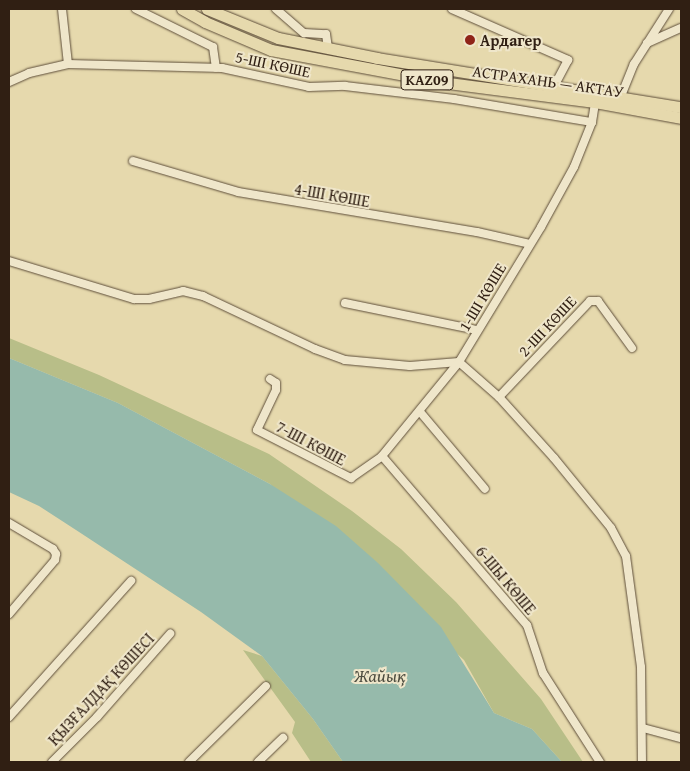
<!DOCTYPE html>
<html>
<head>
<meta charset="utf-8">
<style>
  body { margin:0 }
  #map { position:relative; width:690px; height:771px; overflow:hidden; background:#e6d9ad; font-family:"Gentium Book Plus",serif }
  div>[style] { position:absolute }
  [style*='--x'] { left:calc(var(--x)*1px); top:calc(var(--y)*1px); width:calc(var(--w)*1px); rotate:calc(var(--a)*1deg) }
  .green>* { inset:0; background:#b8be88 }
  .water>* { inset:0; background:#96baab }
  .roads { filter:drop-shadow(0 0 1px #5e4e3a) drop-shadow(0 0 1px #5e4e3a) }
  .minor>* { height:8px; margin:-4px; padding:0 4px; transform-origin:4px; border-radius:4px; background:#efe6ca }
  .highway>* { height:11px; margin:-5.5px; padding:0 5.5px; transform-origin:5.5px; border-radius:5.5px; background:#e6d9ad }
  .dots>* { width:14px; height:14px; translate:-50% -50%; box-sizing:border-box; border:2px solid #efe6ca; border-radius:50% }
  span { translate:-50% -50%; white-space:nowrap; text-align:center; line-height:1.15; -webkit-text-stroke:4px #efe6ca; paint-order:stroke }
  .shield-label span { padding:1px 4px; background:#efe6ca; border:1px solid; border-radius:4px; -webkit-text-stroke-width:0 }
  .shield-label { font-size:15px; color:#301f13; font-weight:700 }
  .poi-label { font-size:16px; color:#301f13; font-weight:700 }
  .left { translate:0 -50%; text-align:left }
  .street-label { font-size:16px; color:#301f13 }
  .water-label { font-size:18px; color:#4f4e41; font-style:italic }
  .frame { position:absolute; inset:0; border:10px solid #301f13; pointer-events:none }
</style>
</head>
<body>
<div id="map">
  <div class="green">
    <i style="clip-path:polygon(9px 338px,99px 375px,269px 454px,352px 511px,401px 549px,456px 602px,541px 699px,583px 762px,562px 762px,532px 729px,494px 713px,464px 660px,270px 484px,118px 403px,9px 358px)"></i>
    <i style="clip-path:polygon(243px 650px,262px 656px,313px 719px,343px 762px,311px 762px,292px 733px,295px 722px)"></i>
  </div>
  <div class="water">
    <i style="clip-path:polygon(9px 358px,118px 403px,270px 484px,336px 526px,378px 563px,441px 627px,494px 713px,532px 729px,562px 762px,343px 762px,313px 719px,262px 656px,201px 612px,76px 530px,39px 506px,9px 492px)"></i>
  </div>
  <div class="roads">
    <div class="minor">
      <i style="--x:62;--y:9;--w:55;--a:83.8"></i>
      <i style="--x:136;--y:9;--w:86;--a:26.3"></i>
      <i style="--x:213;--y:47;--w:21;--a:82"></i>
      <i style="--x:276;--y:9;--w:37;--a:41"></i>
      <i style="--x:304;--y:33;--w:22;--a:3"></i>
      <i style="--x:326;--y:34;--w:14;--a:82"></i>
      <i style="--x:452;--y:9;--w:127;--a:23.7"></i>
      <i style="--x:568;--y:60;--w:34;--a:118"></i>
      <i style="--x:647;--y:43;--w:37;--a:-24"></i>
      <i style="--x:9;--y:82;--w:22;--a:-24"></i>
      <i style="--x:29;--y:73;--w:40;--a:-13"></i>
      <i style="--x:68;--y:64;--w:154;--a:1.5"></i>
      <i style="--x:222;--y:68;--w:89;--a:12.3"></i>
      <i style="--x:309;--y:87;--w:36;--a:-2"></i>
      <i style="--x:345;--y:86;--w:110;--a:6.8"></i>
      <i style="--x:454;--y:99;--w:140;--a:9.5"></i>
      <i style="--x:621;--y:96;--w:35;--a:-68"></i>
      <i style="--x:634;--y:64;--w:65;--a:-57.5"></i>
      <i style="--x:133;--y:161;--w:109;--a:16.4"></i>
      <i style="--x:238;--y:192;--w:242;--a:9.5"></i>
      <i style="--x:477;--y:232;--w:54;--a:12.8"></i>
      <i style="--x:9;--y:261;--w:131;--a:16.9"></i>
      <i style="--x:134;--y:299;--w:15;--a:0"></i>
      <i style="--x:149;--y:299;--w:35;--a:-13"></i>
      <i style="--x:183;--y:291;--w:21;--a:14"></i>
      <i style="--x:203;--y:296;--w:124;--a:25.3"></i>
      <i style="--x:315;--y:349;--w:32;--a:20"></i>
      <i style="--x:345;--y:360;--w:65;--a:5.3"></i>
      <i style="--x:410;--y:366;--w:49;--a:-4.7"></i>
      <i style="--x:459;--y:362;--w:53;--a:41.2"></i>
      <i style="--x:499;--y:397;--w:82;--a:48"></i>
      <i style="--x:554;--y:458;--w:90;--a:50.8"></i>
      <i style="--x:611;--y:528;--w:32;--a:62"></i>
      <i style="--x:626;--y:556;--w:112;--a:82.3"></i>
      <i style="--x:641;--y:667;--w:95;--a:89.4"></i>
      <i style="--x:345;--y:303;--w:135;--a:11.6"></i>
      <i style="--x:270;--y:379;--w:7;--a:34"></i>
      <i style="--x:276;--y:383;--w:7;--a:90"></i>
      <i style="--x:276;--y:390;--w:44;--a:115.4"></i>
      <i style="--x:257;--y:430;--w:106;--a:27.1"></i>
      <i style="--x:351;--y:478;--w:38;--a:-35"></i>
      <i style="--x:382;--y:456;--w:122;--a:-50.7"></i>
      <i style="--x:459;--y:362;--w:158;--a:-58.7"></i>
      <i style="--x:541;--y:227;--w:68;--a:-61.2"></i>
      <i style="--x:574;--y:167;--w:48;--a:-68.2"></i>
      <i style="--x:592;--y:122;--w:24;--a:-81"></i>
      <i style="--x:499;--y:397;--w:132;--a:-46.5"></i>
      <i style="--x:590;--y:301;--w:8;--a:0"></i>
      <i style="--x:598;--y:301;--w:58;--a:54.1"></i>
      <i style="--x:421;--y:413;--w:99;--a:49.9"></i>
      <i style="--x:382;--y:456;--w:223;--a:49.4"></i>
      <i style="--x:527;--y:625;--w:51;--a:71.6"></i>
      <i style="--x:543;--y:673;--w:106;--a:57.4"></i>
      <i style="--x:9;--y:523;--w:51;--a:30.6"></i>
      <i style="--x:53;--y:549;--w:6;--a:59"></i>
      <i style="--x:56;--y:554;--w:6;--a:99"></i>
      <i style="--x:55;--y:560;--w:71;--a:130.4"></i>
      <i style="--x:9;--y:717;--w:183;--a:-48.1"></i>
      <i style="--x:643;--y:728;--w:39;--a:15"></i>
      <i style="--x:52;--y:762;--w:64;--a:-45"></i>
      <i style="--x:97;--y:717;--w:111;--a:-48.7"></i>
      <i style="--x:189;--y:762;--w:108;--a:-44.6"></i>
      <i style="--x:258;--y:762;--w:35;--a:-44"></i>
    </div>
    <div class="highway">
      <i style="--x:182;--y:9;--w:26;--a:29"></i>
      <i style="--x:205;--y:22;--w:72;--a:23"></i>
      <i style="--x:271;--y:50;--w:180;--a:10.6"></i>
      <i style="--x:448;--y:83;--w:148;--a:7.4"></i>
      <i style="--x:595;--y:102;--w:87;--a:10.5"></i>
      <i style="--x:207;--y:9;--w:77;--a:22.2"></i>
      <i style="--x:278;--y:38;--w:101;--a:11.4"></i>
      <i style="--x:377;--y:58;--w:308;--a:9.2"></i>
    </div>
  </div>
  <div class="dots">
    <i style="left:470px;top:40px;background:#8f2418"></i>
  </div>
  <div class="shield-label">
    <span style="left:427px;top:80px">KAZ09</span>
  </div>
  <div class="poi-label">
    <span class="left" style="left:480px;top:40px">Ардагер</span>
  </div>
  <div class="street-label">
    <span style="left:273px;top:64px;rotate:12deg">5-ШI КӨШЕ</span>
    <span style="left:548px;top:81px;rotate:8deg">АСТРАХАНЬ — АКТАУ</span>
    <span style="left:332px;top:195px;rotate:10deg">4-ШI КӨШЕ</span>
    <span style="left:482px;top:297px;rotate:-59deg">1-ШІ КӨШЕ</span>
    <span style="left:547px;top:326px;rotate:-47deg">2-ШІ КӨШЕ</span>
    <span style="left:311px;top:443px;rotate:28deg">7-ШI КӨШЕ</span>
    <span style="left:506px;top:580px;rotate:50deg">6-ШЫ КӨШЕ</span>
    <span style="left:101px;top:689px;rotate:-47deg">ҚЫЗҒАЛДАҚ КӨШЕСІ</span>
  </div>
  <div class="water-label">
    <span style="left:380px;top:676px">Жайық</span>
  </div>
  <div class="frame"></div>
</div>
</body>
</html>
